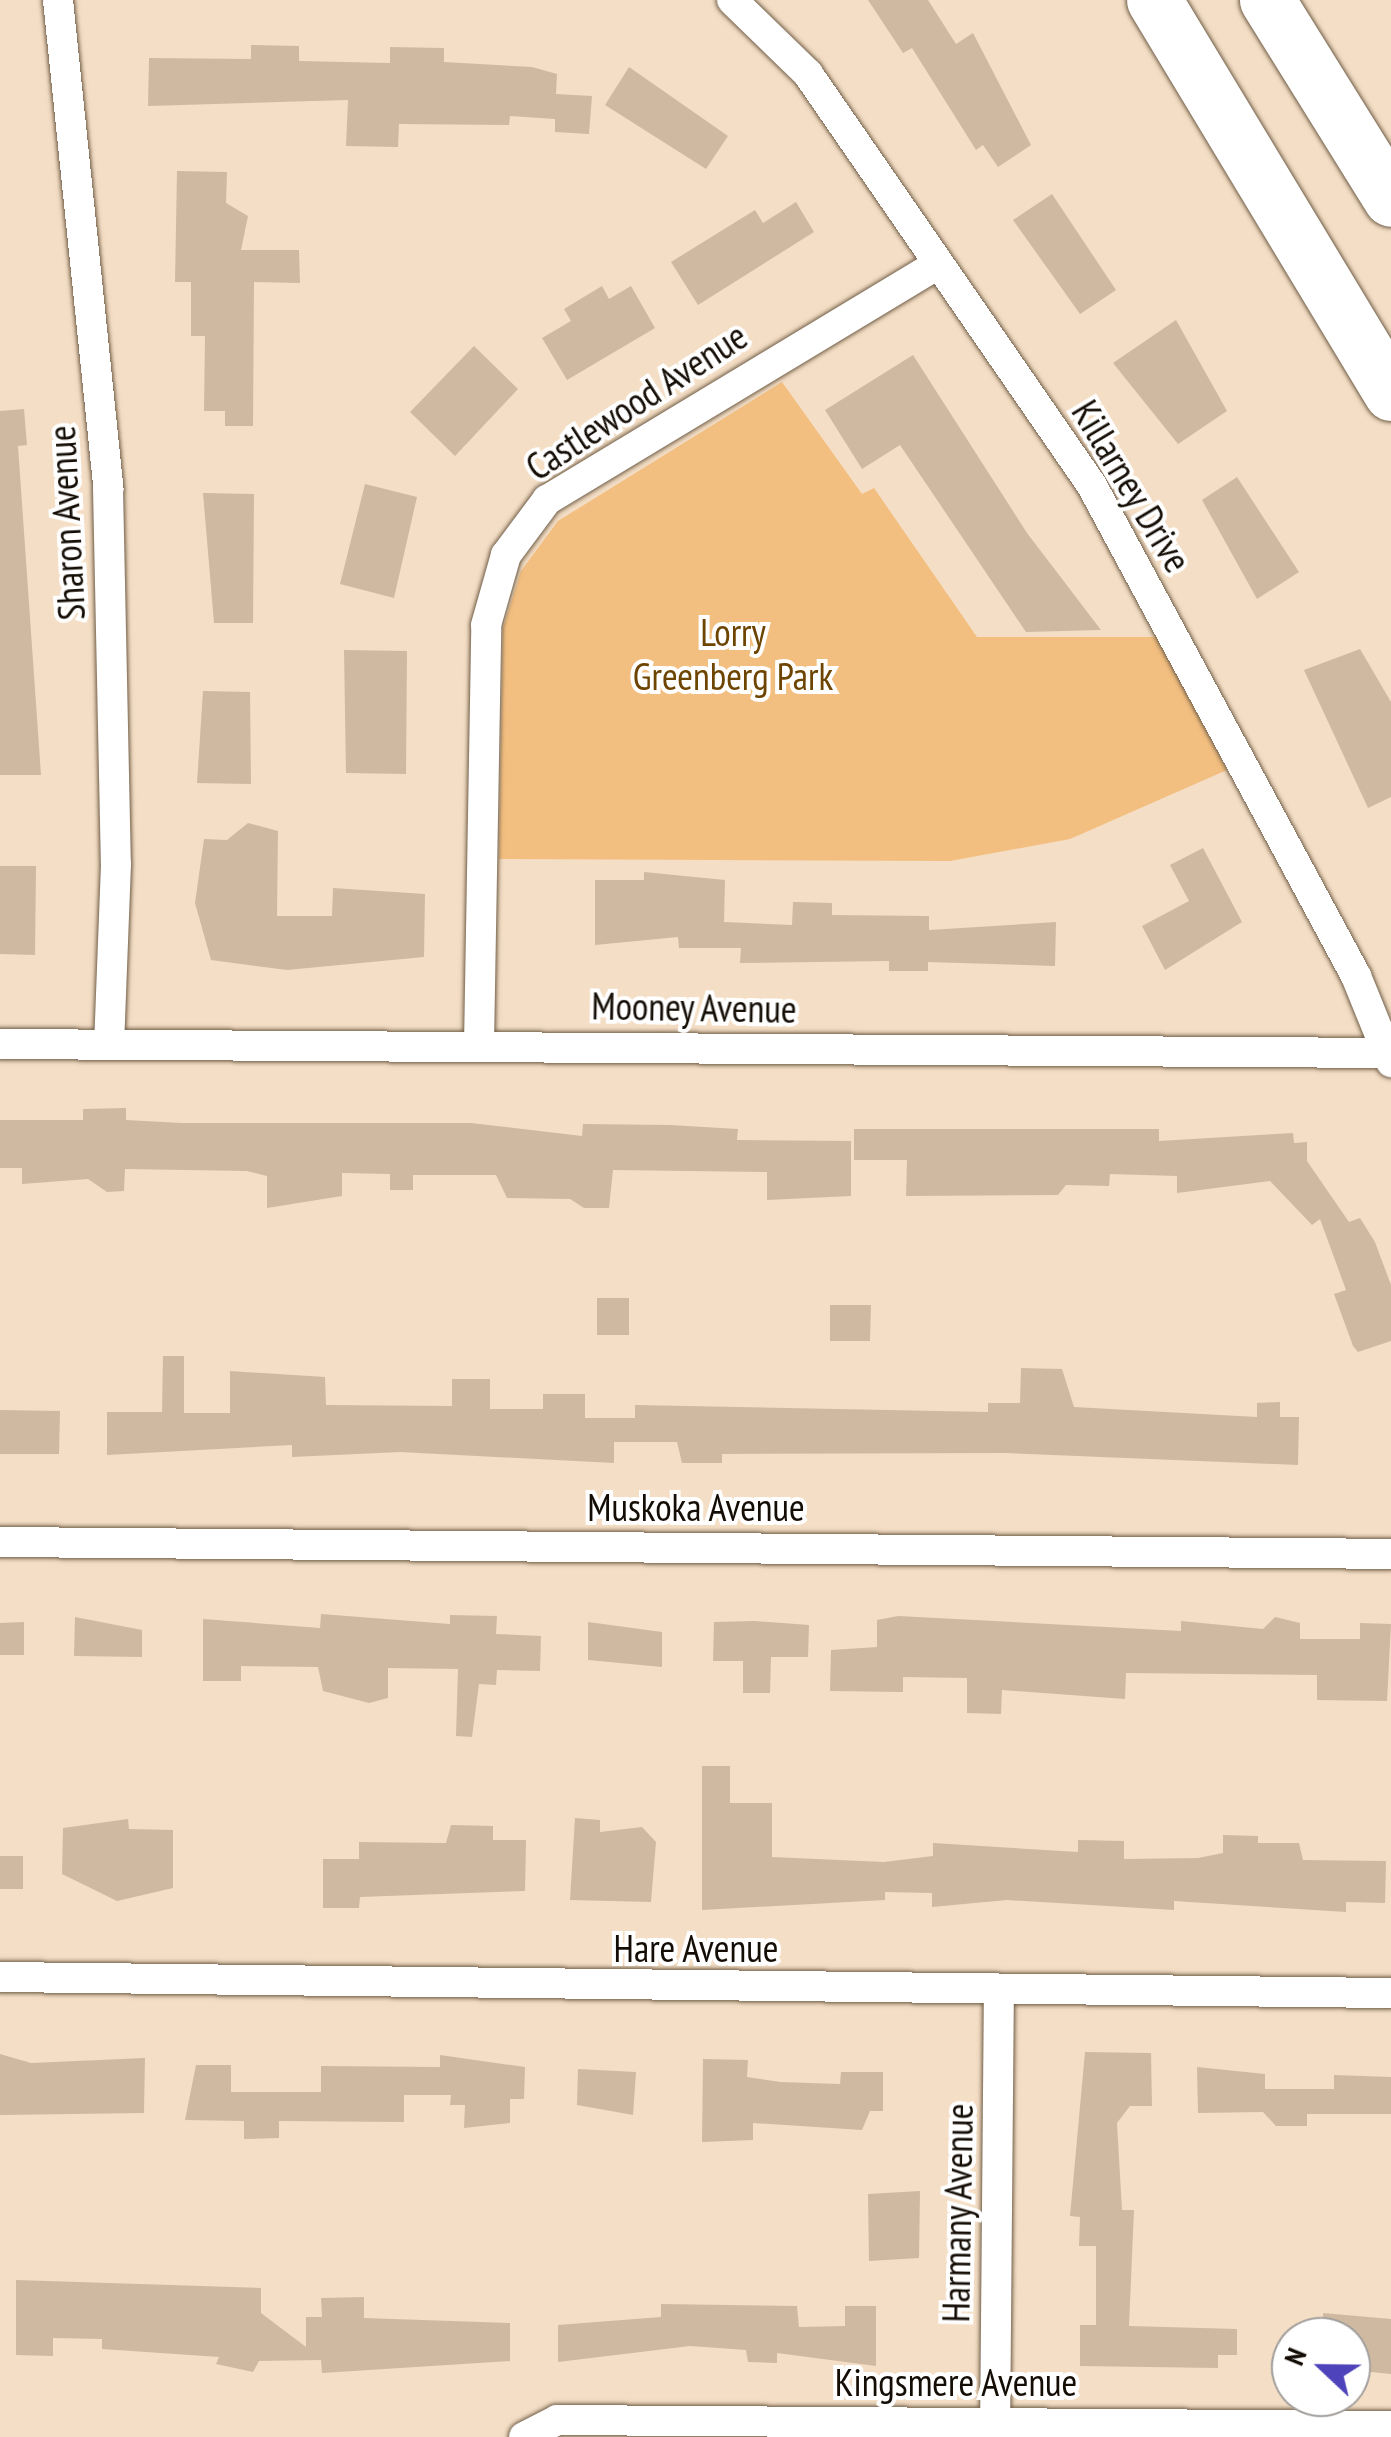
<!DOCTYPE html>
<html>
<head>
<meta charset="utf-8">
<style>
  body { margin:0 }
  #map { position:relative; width:1391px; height:2437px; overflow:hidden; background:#f4dec5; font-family:"PT Sans Narrow",sans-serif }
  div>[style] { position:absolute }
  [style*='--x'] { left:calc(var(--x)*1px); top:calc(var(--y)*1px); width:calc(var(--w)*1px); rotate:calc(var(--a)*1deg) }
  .green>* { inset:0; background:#f3bf80 }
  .building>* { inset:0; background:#cfbaa1 }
  .roads { filter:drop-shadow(0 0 2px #705d47) drop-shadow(0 0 2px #705d47) }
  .minor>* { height:30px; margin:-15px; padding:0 15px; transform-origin:15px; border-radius:15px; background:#fff }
  .motorway>* { height:55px; margin:-27.5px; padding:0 27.5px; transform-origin:27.5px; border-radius:27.5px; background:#fff }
  span { translate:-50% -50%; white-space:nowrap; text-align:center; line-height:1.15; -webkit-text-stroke:8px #fff; paint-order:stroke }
  .street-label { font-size:38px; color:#140d05 }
  .park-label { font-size:38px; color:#6d4400 }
  .north { position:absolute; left:1271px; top:2317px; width:100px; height:100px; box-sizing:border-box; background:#fff; border:2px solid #a19e9b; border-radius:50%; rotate:292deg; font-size:28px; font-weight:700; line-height:40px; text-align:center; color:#140d05 }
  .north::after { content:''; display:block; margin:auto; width:35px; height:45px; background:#4e43ba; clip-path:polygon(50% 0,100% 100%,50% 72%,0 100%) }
</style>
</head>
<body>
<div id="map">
  <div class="green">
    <i style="clip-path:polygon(782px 382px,862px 494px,874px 488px,977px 637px,1158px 637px,1227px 770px,1070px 839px,950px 861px,499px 859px,503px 628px,521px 571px,558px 521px)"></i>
  </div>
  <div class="building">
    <i style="clip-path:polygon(868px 0,928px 0,956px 44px,973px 33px,1031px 145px,998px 167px,983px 145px,976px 150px,912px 48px,903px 53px)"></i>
    <i style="clip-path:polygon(251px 45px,299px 46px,299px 61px,390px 63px,390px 47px,444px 48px,444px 62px,532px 67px,557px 74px,556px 94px,592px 96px,589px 134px,555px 132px,555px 119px,510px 116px,509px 125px,399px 124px,398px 147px,346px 146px,348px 100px,148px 106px,149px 58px,251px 59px)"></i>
    <i style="clip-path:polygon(629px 67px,728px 136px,706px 169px,605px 105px)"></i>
    <i style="clip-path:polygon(177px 171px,227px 172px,226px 203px,248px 216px,241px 250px,299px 250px,300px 283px,254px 282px,253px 426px,225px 426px,225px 411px,204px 411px,205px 336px,191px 336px,191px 282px,175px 282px)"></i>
    <i style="clip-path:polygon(1052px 194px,1116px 290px,1080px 314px,1013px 220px)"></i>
    <i style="clip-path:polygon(796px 202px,814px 232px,698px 305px,671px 262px,755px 210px,763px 223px)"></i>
    <i style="clip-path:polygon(602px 286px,609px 299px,631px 286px,655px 328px,567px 380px,542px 338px,571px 321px,564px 309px)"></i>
    <i style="clip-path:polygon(1176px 320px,1227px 411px,1178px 444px,1113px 363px)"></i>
    <i style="clip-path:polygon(474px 346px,518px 389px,455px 456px,410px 412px)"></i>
    <i style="clip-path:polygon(913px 355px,1027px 533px,1101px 630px,1026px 632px,900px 445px,862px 469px,825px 410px)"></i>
    <i style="clip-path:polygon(24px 409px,27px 445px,18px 446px,41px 775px,0 775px,0 411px)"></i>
    <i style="clip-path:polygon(1237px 477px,1299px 572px,1257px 599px,1202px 500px)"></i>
    <i style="clip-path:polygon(365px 484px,417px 497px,394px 598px,340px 584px)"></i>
    <i style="clip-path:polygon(203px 493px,254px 494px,253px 623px,214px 623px)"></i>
    <i style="clip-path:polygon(1360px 649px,1391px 702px,1391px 797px,1368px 808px,1304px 670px)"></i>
    <i style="clip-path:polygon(344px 650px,407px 651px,406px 774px,346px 773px)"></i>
    <i style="clip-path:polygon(203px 691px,250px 692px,251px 784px,197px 783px)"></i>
    <i style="clip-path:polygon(248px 823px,278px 831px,277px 916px,332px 916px,333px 888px,425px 894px,424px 957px,287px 970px,211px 960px,195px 903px,204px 839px,227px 840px)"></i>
    <i style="clip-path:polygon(1203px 848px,1242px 922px,1165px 970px,1142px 926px,1189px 901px,1170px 865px)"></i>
    <i style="clip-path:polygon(0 866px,36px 866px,35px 955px,0 954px)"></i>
    <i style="clip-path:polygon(644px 872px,725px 880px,724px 922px,792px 925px,793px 902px,832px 903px,832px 915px,929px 916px,929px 930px,1056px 922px,1055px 966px,928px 962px,928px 971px,889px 971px,889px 961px,740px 963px,741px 948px,679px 948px,678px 937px,595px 945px,595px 880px,644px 880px)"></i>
    <i style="clip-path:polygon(126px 1108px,126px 1120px,181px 1123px,471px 1123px,582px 1136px,583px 1124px,670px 1125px,738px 1129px,737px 1140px,851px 1141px,851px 1196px,767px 1200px,767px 1172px,613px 1170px,609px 1208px,584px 1208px,570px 1199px,507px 1198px,496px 1175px,413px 1175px,413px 1190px,390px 1190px,390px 1174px,342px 1173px,342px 1196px,267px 1208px,267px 1176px,247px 1171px,125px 1169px,124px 1191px,107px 1192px,88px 1179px,22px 1184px,22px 1168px,0 1168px,0 1120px,83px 1120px,83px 1109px)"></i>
    <i style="clip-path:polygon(854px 1129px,1159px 1129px,1159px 1141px,1293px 1133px,1294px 1143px,1307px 1142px,1307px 1161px,1349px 1222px,1360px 1218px,1375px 1242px,1391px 1285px,1391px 1341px,1358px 1352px,1353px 1346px,1334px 1294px,1346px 1290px,1320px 1219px,1312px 1225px,1270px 1181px,1177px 1193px,1177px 1176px,1110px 1174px,1109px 1186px,1066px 1185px,1058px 1195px,906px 1196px,907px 1160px,854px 1160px)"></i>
    <i style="clip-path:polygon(597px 1298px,629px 1298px,629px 1335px,597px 1335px)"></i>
    <i style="clip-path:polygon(830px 1305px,871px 1305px,870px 1341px,830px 1341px)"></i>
    <i style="clip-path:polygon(163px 1356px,184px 1356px,184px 1413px,230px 1413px,230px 1371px,325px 1377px,326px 1405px,452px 1406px,452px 1379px,490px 1379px,490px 1409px,543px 1409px,543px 1394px,585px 1394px,585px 1418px,635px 1418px,635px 1405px,988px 1412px,988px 1403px,1020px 1403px,1021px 1368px,1062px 1369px,1074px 1407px,1257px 1417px,1257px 1403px,1280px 1402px,1280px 1417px,1299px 1417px,1298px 1465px,1005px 1453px,722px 1454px,722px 1463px,682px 1463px,677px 1442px,614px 1442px,614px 1463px,400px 1452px,292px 1457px,292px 1445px,107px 1455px,107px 1412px,162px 1412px)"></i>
    <i style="clip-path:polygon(0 1410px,60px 1411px,59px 1454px,0 1454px)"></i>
    <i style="clip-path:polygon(321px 1614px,450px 1624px,450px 1615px,497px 1616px,496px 1634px,541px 1636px,540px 1671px,497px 1670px,496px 1685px,479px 1684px,472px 1737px,456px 1736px,458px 1669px,388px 1668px,388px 1698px,369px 1703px,323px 1691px,318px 1667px,241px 1666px,241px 1681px,203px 1681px,203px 1619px,320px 1628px)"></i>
    <i style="clip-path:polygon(898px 1616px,1181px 1631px,1181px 1621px,1263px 1629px,1275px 1617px,1300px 1623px,1300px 1639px,1360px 1639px,1360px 1623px,1391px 1624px,1387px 1701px,1317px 1700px,1317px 1675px,1126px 1673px,1125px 1699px,1002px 1690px,1001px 1714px,967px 1713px,967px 1678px,903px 1677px,903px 1692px,830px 1691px,831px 1650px,877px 1647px,877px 1620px)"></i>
    <i style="clip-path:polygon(75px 1617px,142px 1630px,142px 1657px,74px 1656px)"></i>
    <i style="clip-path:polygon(754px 1621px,809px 1625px,808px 1657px,771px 1657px,770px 1693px,743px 1693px,743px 1661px,713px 1661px,714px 1622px)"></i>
    <i style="clip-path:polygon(24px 1622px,24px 1655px,0 1655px,0 1623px)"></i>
    <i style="clip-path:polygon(588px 1622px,662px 1632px,662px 1667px,588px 1660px)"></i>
    <i style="clip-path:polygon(702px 1766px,730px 1766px,730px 1803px,772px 1803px,772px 1857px,884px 1862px,933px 1856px,933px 1843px,1078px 1852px,1078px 1840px,1124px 1841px,1124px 1859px,1198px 1858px,1223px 1853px,1223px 1835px,1258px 1836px,1258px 1843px,1299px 1843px,1303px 1860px,1386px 1861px,1385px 1903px,1346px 1902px,1346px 1912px,1174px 1901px,1174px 1910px,1007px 1900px,932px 1907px,932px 1893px,885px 1892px,885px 1900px,702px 1910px)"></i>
    <i style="clip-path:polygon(575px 1818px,600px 1820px,600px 1832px,642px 1827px,656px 1842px,651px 1902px,570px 1900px)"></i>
    <i style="clip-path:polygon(128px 1819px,129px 1829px,173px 1830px,173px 1888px,117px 1901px,62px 1874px,63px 1828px)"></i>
    <i style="clip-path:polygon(451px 1825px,493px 1826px,493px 1840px,526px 1840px,525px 1891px,360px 1897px,359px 1908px,323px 1908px,323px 1859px,359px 1859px,359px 1842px,446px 1843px)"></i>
    <i style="clip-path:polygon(0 1856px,23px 1856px,23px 1889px,0 1889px)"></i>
    <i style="clip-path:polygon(1085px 2052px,1151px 2053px,1152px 2106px,1130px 2106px,1117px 2123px,1122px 2210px,1134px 2210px,1129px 2326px,1237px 2329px,1237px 2355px,1218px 2355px,1218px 2368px,1080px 2366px,1080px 2325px,1096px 2325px,1096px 2246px,1079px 2246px,1080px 2217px,1070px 2216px)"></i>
    <i style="clip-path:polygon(0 2054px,31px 2063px,145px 2058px,144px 2113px,0 2115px)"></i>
    <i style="clip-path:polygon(440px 2055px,525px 2067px,524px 2099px,510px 2099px,510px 2123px,464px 2128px,465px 2105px,450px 2105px,451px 2095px,404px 2095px,404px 2122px,279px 2121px,279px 2138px,244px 2139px,244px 2121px,185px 2120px,196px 2065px,231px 2065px,231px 2092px,321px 2092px,321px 2066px,440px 2067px)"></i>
    <i style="clip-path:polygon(703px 2059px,748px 2060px,747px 2077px,780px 2082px,840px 2084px,841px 2072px,883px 2072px,883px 2111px,870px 2111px,862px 2130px,753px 2123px,753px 2140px,702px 2142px)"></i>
    <i style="clip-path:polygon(1197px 2067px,1265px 2074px,1265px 2089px,1334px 2089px,1334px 2075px,1391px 2077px,1391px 2114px,1307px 2114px,1307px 2126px,1276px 2126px,1263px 2112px,1198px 2113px)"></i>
    <i style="clip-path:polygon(578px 2069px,636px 2072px,633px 2115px,577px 2105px)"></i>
    <i style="clip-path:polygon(920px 2191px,919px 2258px,869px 2261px,868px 2194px)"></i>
    <i style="clip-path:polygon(16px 2280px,261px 2288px,261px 2313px,306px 2347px,306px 2317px,322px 2317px,321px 2298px,364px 2297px,364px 2318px,510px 2323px,510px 2361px,322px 2373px,321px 2360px,259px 2361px,253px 2372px,216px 2364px,219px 2357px,102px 2349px,102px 2339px,53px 2338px,53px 2356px,16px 2355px)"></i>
    <i style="clip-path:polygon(661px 2304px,797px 2306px,799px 2327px,845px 2326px,845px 2306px,876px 2306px,876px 2366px,777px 2353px,777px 2363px,748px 2362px,746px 2350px,690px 2346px,558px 2362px,558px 2325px,661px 2317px)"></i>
    <i style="clip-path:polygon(1323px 2313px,1391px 2319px,1391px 2374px,1351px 2370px,1351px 2337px,1324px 2337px)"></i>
  </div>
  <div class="roads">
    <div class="minor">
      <i style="--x:58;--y:0;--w:491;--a:84.1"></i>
      <i style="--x:108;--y:488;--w:376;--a:88.8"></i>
      <i style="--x:116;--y:864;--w:181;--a:92.2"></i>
      <i style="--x:732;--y:0;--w:106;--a:44.2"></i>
      <i style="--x:808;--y:74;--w:498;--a:55.4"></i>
      <i style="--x:1091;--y:484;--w:559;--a:61.69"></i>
      <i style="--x:1356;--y:976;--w:93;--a:67.9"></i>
      <i style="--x:0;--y:1044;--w:1387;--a:0.37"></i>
      <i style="--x:479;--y:1045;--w:420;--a:-89"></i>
      <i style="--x:486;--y:625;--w:73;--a:-74.1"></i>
      <i style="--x:506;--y:555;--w:69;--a:-53.3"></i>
      <i style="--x:547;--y:500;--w:457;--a:-31.1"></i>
      <i style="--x:0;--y:1542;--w:1391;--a:0.49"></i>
      <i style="--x:0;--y:1977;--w:1391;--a:0.66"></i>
      <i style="--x:524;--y:2437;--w:37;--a:-27"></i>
      <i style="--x:557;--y:2420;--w:834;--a:0.41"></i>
      <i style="--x:995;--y:2437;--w:448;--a:-89.5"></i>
    </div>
    <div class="motorway">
      <i style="--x:1154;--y:0;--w:459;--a:58.9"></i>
      <i style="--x:1267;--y:0;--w:234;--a:58.1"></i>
    </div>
  </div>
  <div class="street-label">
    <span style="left:636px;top:401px;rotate:-33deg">Castlewood Avenue</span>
    <span style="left:1132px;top:486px;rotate:59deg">Killarney Drive</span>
    <span style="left:66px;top:523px;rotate:-93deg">Sharon Avenue</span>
    <span style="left:694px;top:1007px;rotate:1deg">Mooney Avenue</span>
    <span style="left:696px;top:1507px">Muskoka Avenue</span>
    <span style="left:696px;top:1948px">Hare Avenue</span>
    <span style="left:957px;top:2213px;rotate:-89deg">Harmany Avenue</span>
    <span style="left:956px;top:2382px">Kingsmere Avenue</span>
  </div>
  <div class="park-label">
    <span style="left:733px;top:654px">Lorry<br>Greenberg Park</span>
  </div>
  <div class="north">N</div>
</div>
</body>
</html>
